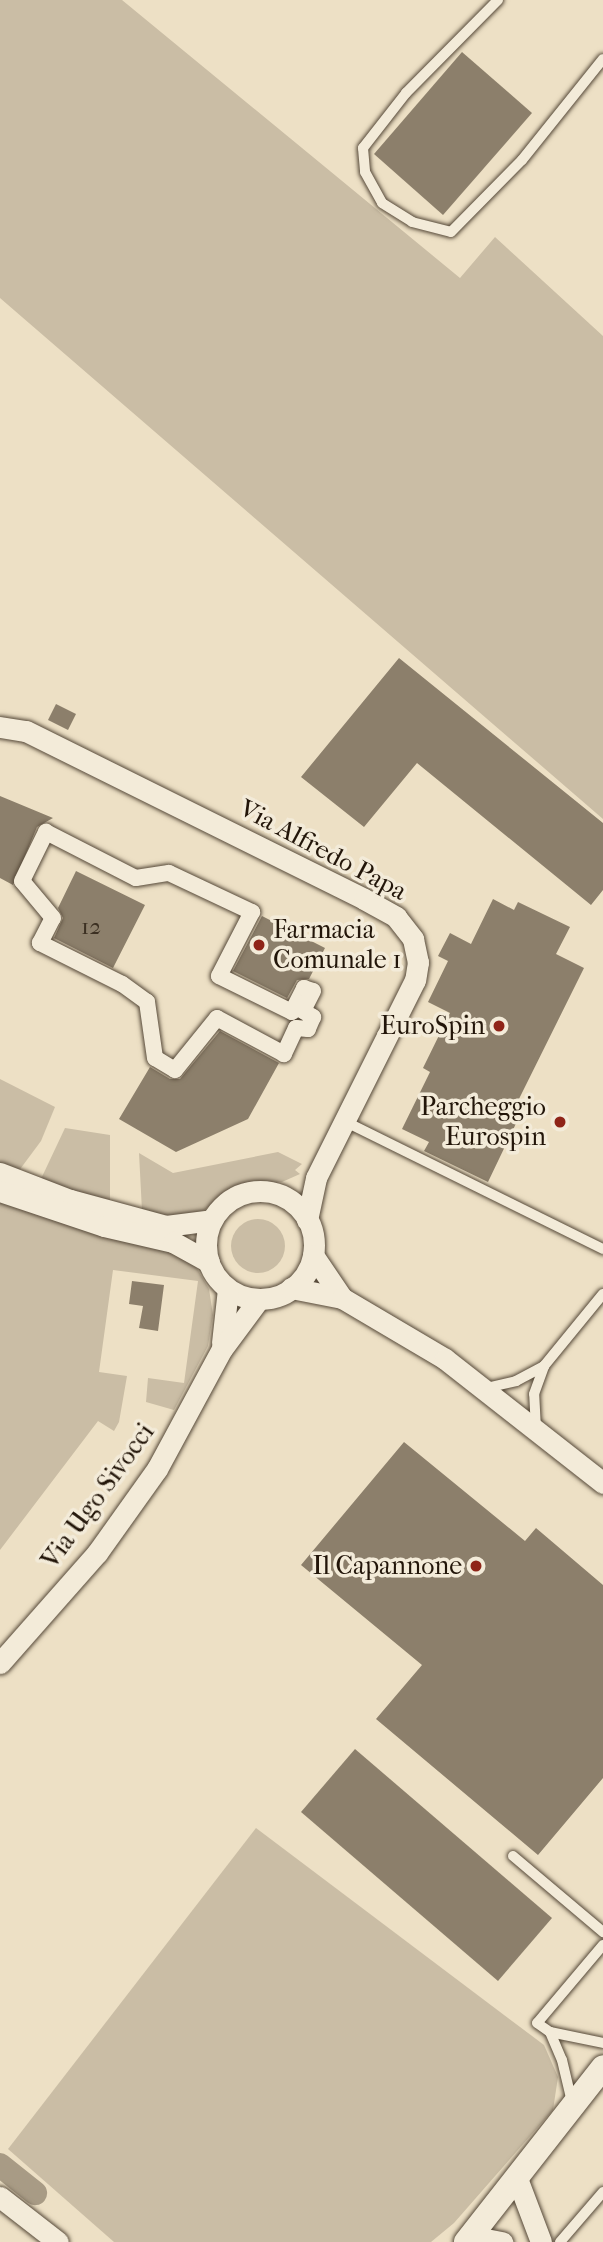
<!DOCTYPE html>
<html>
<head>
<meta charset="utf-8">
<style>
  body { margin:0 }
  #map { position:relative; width:603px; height:2242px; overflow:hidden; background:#ede0c5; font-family:"IM FELL French Canon",serif }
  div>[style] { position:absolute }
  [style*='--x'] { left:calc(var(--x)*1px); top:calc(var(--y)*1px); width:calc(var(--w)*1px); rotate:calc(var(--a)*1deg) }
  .green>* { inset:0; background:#cabda5 }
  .round { border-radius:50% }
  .canal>* { height:24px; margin:-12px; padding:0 12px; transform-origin:12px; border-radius:12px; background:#a89b85 }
  .building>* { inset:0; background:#8c7f6b }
  .roads { filter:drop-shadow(0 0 2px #554838) drop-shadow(0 0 2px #554838) }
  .service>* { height:10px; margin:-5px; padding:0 5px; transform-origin:5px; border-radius:5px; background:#f3ebd9 }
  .pedestrian>* { height:16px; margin:-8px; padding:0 8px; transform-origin:8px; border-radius:8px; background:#f3ebd9 }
  .minor>* { height:21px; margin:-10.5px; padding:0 10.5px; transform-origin:10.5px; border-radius:10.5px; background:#f3ebd9 }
  .minor>.ring { margin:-10.5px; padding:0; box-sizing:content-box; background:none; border:21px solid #f3ebd9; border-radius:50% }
  .tertiary>* { height:24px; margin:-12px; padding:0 12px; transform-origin:12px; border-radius:12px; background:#f3ebd9 }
  .dots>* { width:19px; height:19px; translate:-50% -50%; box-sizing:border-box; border:4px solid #f3ebd9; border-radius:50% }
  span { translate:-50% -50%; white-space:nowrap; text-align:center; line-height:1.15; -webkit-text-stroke:7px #f3ebd9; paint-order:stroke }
  .number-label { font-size:23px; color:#3c3022 }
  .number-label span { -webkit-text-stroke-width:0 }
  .street-label { font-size:26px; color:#221509 }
  .poi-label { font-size:26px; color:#221509 }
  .left { translate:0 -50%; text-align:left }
  .right { translate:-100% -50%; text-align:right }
</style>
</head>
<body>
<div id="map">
  <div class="green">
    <i style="clip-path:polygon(0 0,122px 0,460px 278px,495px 237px,603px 336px,603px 819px,0 298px)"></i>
    <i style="clip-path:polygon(0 1079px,55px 1107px,41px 1141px,18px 1172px,0 1164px)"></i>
    <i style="clip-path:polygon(65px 1128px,110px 1135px,110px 1203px,40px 1181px)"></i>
    <i style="clip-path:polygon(278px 1152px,302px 1164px,295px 1170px,300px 1174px,282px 1182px,235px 1187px,200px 1213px,177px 1217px,142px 1211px,139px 1153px,173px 1173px)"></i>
    <i style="clip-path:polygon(0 1200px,178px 1253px,196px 1267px,209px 1289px,213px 1315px,208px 1346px,174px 1410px,146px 1402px,148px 1378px,184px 1383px,198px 1281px,113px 1270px,99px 1372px,127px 1376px,119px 1422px,114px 1431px,98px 1421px,0 1550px)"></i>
    <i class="round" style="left:231px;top:1219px;width:54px;height:54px"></i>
    <i style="clip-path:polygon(256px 1828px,544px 2045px,558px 2077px,553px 2110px,454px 2223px,431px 2242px,114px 2242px,8px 2149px)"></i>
  </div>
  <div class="canal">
    <i style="--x:0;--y:2165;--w:45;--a:38.7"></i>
  </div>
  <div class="building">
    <i style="clip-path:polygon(462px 52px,532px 113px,443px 215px,374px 154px)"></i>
    <i style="clip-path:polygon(399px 658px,603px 823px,603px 890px,591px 905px,417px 763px,364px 827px,301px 777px)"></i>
    <i style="clip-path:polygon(56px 704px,76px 714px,68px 730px,48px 720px)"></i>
    <i style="clip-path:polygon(0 796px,53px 818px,37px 827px,13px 885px,0 878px)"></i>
    <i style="clip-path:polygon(76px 871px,145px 905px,113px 968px,54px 938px,63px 918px,58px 908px)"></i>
    <i style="clip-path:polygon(493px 899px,514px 910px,518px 902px,570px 927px,556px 954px,584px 968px,514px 1109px,521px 1113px,488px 1182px,424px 1151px,429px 1142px,402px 1129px,430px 1072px,423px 1068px,450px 1013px,428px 1002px,448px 961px,438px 956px,450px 933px,471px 944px)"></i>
    <i style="clip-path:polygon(262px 916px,325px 948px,309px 979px,297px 980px,287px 998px,233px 971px)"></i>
    <i style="clip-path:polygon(220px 1031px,279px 1063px,248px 1119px,176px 1152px,119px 1119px,150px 1067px,170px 1079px,180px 1079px)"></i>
    <i style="clip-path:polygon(132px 1281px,164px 1285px,158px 1331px,139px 1328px,143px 1306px,129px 1304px)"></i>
    <i style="clip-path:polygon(404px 1442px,525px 1541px,536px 1528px,603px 1585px,603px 1778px,538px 1855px,376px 1719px,422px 1665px,301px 1565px)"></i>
    <i style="clip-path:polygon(355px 1749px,552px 1918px,498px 1981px,301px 1812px)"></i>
  </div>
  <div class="roads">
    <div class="service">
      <i style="--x:498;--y:0;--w:131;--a:134.7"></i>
      <i style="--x:406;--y:93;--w:70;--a:128"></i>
      <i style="--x:363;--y:148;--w:24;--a:85"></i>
      <i style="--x:365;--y:172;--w:35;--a:61"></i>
      <i style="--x:382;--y:203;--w:36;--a:32"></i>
      <i style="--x:412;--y:222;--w:40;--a:14.4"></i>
      <i style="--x:451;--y:232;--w:101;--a:-45.4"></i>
      <i style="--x:522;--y:160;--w:129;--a:-51.3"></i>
      <i style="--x:346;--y:1122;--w:287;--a:26.3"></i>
      <i style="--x:486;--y:1388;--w:31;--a:-13"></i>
      <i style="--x:516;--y:1381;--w:32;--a:-28"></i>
      <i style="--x:536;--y:1429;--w:35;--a:-93"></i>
      <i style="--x:534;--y:1394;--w:30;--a:-70"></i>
      <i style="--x:544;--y:1366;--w:93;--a:-50.7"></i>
      <i style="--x:513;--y:1856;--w:118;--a:40.2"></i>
      <i style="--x:603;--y:1945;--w:102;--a:130.2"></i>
      <i style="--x:537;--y:2023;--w:16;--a:35"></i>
      <i style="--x:550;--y:2032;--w:54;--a:11.7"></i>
      <i style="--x:550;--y:2032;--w:30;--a:67"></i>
      <i style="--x:562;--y:2060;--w:43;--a:76.6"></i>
      <i style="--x:560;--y:2242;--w:66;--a:-49.3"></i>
    </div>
    <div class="pedestrian">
      <i style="--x:46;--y:832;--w:101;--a:27.1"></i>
      <i style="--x:136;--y:878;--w:33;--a:-9"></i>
      <i style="--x:169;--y:873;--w:92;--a:25.2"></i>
      <i style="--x:252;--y:912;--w:72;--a:117.3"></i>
      <i style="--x:219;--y:976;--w:81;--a:26.3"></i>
      <i style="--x:292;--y:1012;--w:27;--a:-63"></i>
      <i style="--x:304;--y:988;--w:9;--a:18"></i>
      <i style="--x:313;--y:991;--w:22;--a:117"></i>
      <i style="--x:303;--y:1011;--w:12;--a:31"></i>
      <i style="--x:313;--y:1017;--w:13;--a:113"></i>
      <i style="--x:308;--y:1029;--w:12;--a:-175"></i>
      <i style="--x:296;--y:1028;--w:29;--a:115"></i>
      <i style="--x:284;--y:1054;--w:76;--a:-151.8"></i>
      <i style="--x:217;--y:1018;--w:67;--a:128.9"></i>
      <i style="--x:175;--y:1070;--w:23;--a:-149"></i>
      <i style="--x:155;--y:1058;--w:57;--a:-98.1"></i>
      <i style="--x:147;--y:1002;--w:31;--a:-144"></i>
      <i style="--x:122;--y:984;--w:92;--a:-153.4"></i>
      <i style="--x:40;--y:943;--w:28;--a:-63"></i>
      <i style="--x:53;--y:918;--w:48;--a:-130"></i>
      <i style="--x:22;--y:881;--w:55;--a:-63.9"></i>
    </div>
    <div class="minor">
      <i style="--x:0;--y:727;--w:26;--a:9"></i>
      <i style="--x:26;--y:731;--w:377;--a:26.4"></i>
      <i style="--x:364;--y:899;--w:37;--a:29"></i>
      <i style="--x:396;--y:917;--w:28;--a:52"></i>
      <i style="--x:413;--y:939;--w:24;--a:78"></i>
      <i style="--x:418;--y:962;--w:18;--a:99"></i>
      <i style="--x:415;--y:980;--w:221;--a:116.6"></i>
      <i style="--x:316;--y:1178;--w:43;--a:102.1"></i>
      <i style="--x:0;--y:1173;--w:75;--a:21.1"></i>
      <i style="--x:70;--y:1200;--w:99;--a:15.2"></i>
      <i style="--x:166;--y:1226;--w:46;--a:-7.4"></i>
      <i style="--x:0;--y:1191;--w:110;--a:18.6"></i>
      <i style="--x:104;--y:1226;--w:71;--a:13.1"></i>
      <i style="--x:173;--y:1242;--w:41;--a:29.1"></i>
      <i class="ring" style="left:206px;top:1191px;width:87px;height:87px"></i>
      <i style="--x:313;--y:1255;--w:52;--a:56"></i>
      <i style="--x:291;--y:1288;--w:52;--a:11.1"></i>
      <i style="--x:342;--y:1298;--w:120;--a:30.6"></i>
      <i style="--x:445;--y:1359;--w:201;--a:38.1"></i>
      <i style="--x:222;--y:1343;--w:54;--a:-83.7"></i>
      <i style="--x:0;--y:1663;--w:147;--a:-48.6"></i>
      <i style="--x:97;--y:1553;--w:103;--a:-54.5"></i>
      <i style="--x:157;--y:1469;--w:136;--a:-61.6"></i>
      <i style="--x:222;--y:1349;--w:62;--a:-53.5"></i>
      <i style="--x:518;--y:2181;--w:65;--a:69.3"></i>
      <i style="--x:0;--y:2197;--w:73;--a:37.8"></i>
      <i style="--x:470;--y:2236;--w:33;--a:11"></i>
    </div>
    <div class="tertiary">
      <i style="--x:466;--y:2242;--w:222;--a:-51.9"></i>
    </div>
  </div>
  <div class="dots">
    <i style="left:259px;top:945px;background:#8f2418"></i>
    <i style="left:499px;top:1026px;background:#8f2418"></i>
    <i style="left:560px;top:1122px;background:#8f2418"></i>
    <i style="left:476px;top:1566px;background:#8f2418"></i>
  </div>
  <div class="number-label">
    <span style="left:91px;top:927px">12</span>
  </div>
  <div class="street-label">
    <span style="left:323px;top:850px;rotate:28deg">Via Alfredo Papa</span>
    <span style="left:98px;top:1496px;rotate:-54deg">Via Ugo Sivocci</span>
  </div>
  <div class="poi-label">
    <span class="left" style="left:273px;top:945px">Farmacia<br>Comunale 1</span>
    <span class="right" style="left:485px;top:1026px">EuroSpin</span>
    <span class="right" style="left:546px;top:1122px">Parcheggio<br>Eurospin</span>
    <span class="right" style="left:462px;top:1566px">Il Capannone</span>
  </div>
</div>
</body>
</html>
